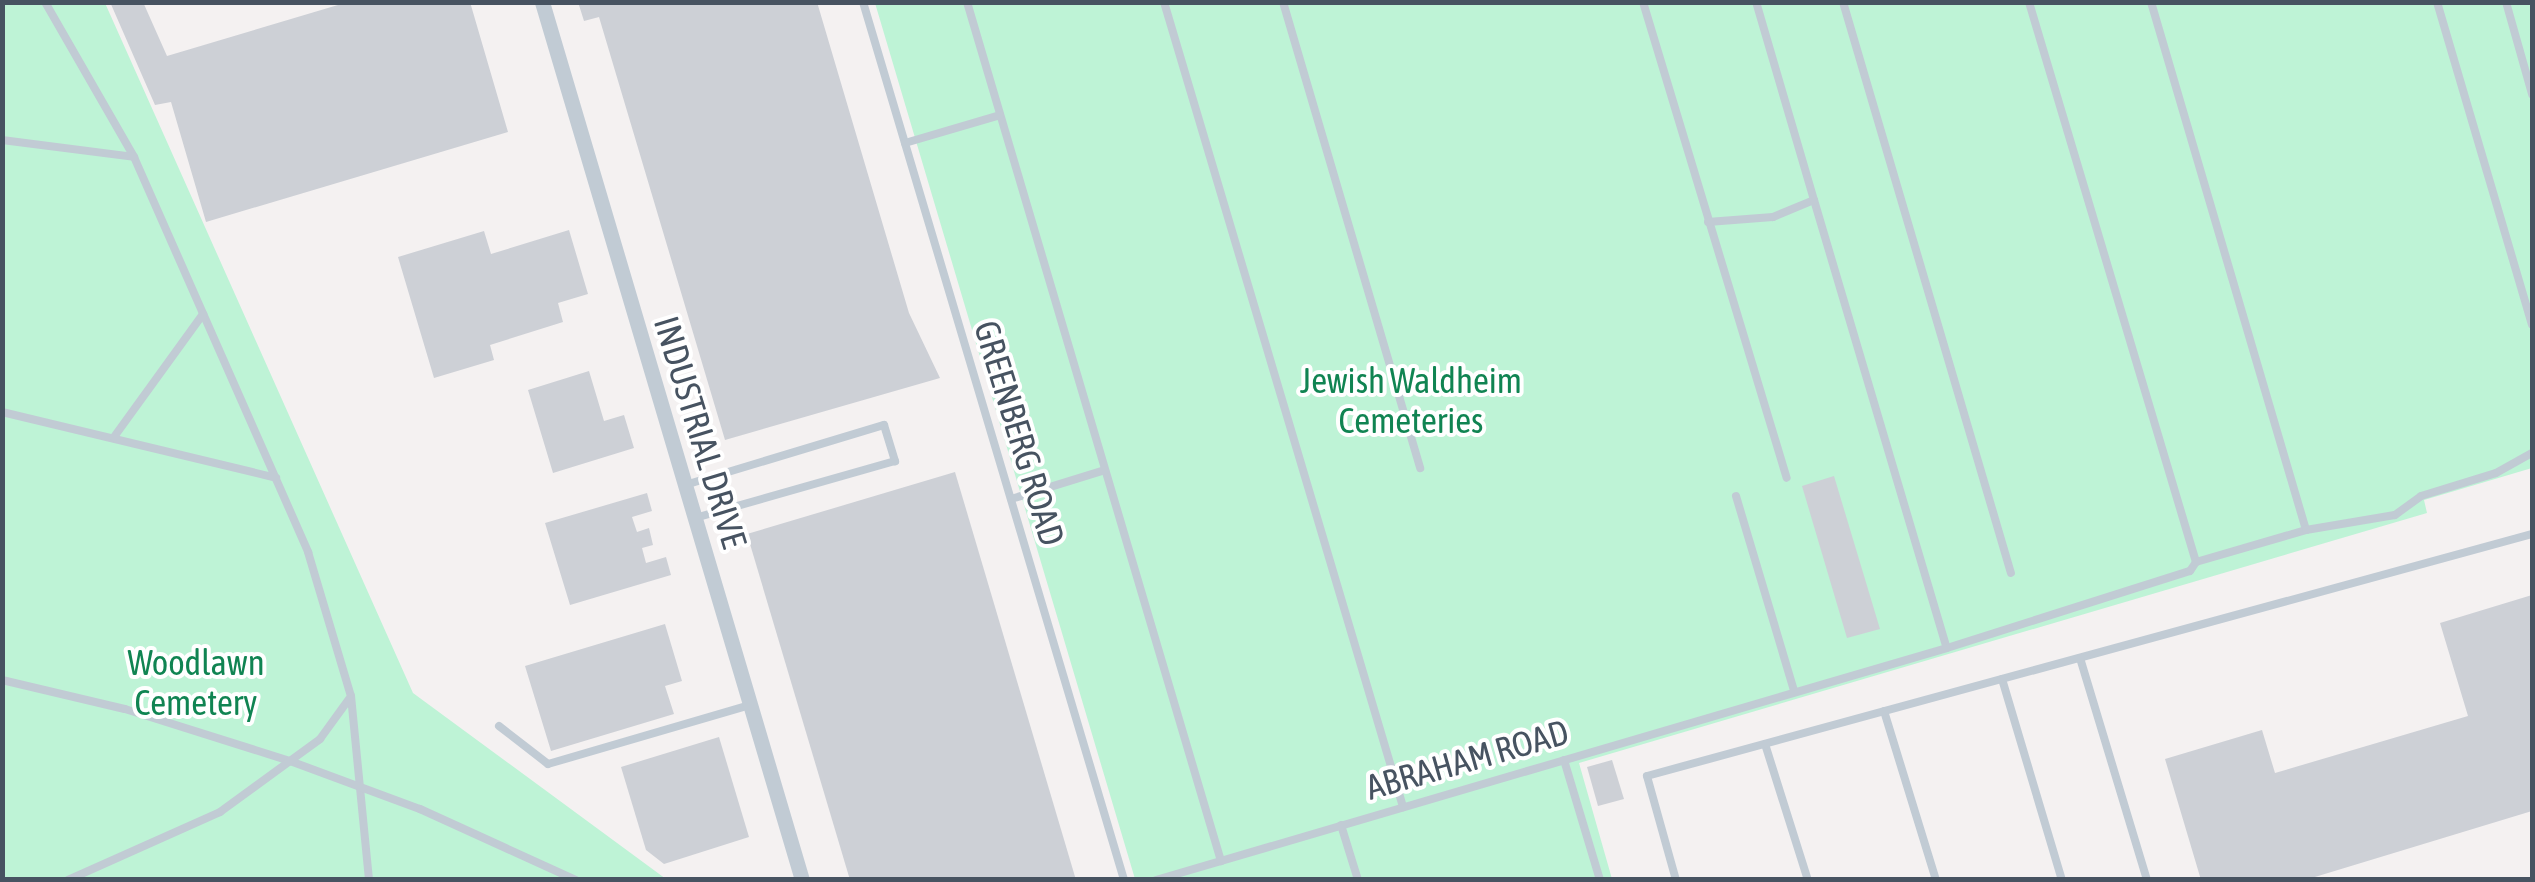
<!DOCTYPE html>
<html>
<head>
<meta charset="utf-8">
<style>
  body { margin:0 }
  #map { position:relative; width:2535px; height:882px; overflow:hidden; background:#f4f1f1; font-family:"Asap Condensed",sans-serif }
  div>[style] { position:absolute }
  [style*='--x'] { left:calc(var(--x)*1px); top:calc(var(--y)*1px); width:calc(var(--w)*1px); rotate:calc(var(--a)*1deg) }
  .green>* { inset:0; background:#bef3d6 }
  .building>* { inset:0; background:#cdd0d6 }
  .service>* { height:8px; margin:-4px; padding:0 4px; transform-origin:4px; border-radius:4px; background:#c1cbd4 }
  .minor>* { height:15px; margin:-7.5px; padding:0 7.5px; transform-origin:7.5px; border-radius:7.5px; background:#c1cbd4 }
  span { translate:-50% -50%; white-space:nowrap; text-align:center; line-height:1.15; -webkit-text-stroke:8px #fff; paint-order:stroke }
  .park-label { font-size:35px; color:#108452 }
  .street-label { font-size:35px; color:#475361 }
  .frame { position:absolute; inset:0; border:5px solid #475361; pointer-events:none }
</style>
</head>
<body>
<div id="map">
  <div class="green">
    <i style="clip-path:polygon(2px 3px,105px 3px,413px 693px,666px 879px,3px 879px)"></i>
    <i style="clip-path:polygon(875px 3px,2532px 3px,2532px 468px,2424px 500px,2427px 513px,1579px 763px,1612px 879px,1135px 879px)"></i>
  </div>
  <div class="building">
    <i style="clip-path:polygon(110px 2px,143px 2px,167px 56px,348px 2px,470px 2px,508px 132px,206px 222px,171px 102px,155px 105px)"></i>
    <i style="clip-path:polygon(578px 2px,817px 2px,909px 313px,940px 378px,725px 440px,599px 17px,584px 21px)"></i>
    <i style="clip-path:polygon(569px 230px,588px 294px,558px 303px,563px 322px,490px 345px,494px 360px,434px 378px,398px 257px,484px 231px,491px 254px)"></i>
    <i style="clip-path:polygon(589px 371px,604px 421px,624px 415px,634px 448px,553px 473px,528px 390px)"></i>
    <i style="clip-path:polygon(955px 472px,1076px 880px,850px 880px,747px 534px)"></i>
    <i style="clip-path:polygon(1834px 476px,1880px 629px,1847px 638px,1802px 486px)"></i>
    <i style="clip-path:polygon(647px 493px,652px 511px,632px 517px,637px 532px,649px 528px,653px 545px,642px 548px,646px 563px,666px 557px,671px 575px,570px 605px,545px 523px)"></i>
    <i style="clip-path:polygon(2532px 595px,2532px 811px,2305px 880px,2201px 880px,2165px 759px,2262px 730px,2275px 773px,2468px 716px,2440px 623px)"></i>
    <i style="clip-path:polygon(665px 624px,682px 681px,665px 686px,674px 714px,551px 751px,525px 666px)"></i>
    <i style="clip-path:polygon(719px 737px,749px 837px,664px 864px,646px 850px,621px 767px)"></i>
    <i style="clip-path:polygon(1612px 760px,1624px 799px,1598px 806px,1587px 767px)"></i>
  </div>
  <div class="service">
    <i style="--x:45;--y:2;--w:179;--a:60.1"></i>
    <i style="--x:134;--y:157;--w:432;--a:66.2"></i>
    <i style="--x:308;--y:552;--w:150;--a:73.4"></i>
    <i style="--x:351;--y:696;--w:185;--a:84.4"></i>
    <i style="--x:863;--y:2;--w:916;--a:73.44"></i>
    <i style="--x:967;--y:2;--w:896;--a:73.53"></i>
    <i style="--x:1164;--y:2;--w:840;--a:73.46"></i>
    <i style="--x:1283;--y:2;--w:486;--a:73.6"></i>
    <i style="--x:1643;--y:2;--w:497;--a:73.2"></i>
    <i style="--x:1843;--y:2;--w:595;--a:73.61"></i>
    <i style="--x:2151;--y:2;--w:550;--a:73.64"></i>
    <i style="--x:2437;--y:2;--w:336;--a:73.6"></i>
    <i style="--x:2506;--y:2;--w:96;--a:74.2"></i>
    <i style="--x:2;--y:140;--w:133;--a:7.3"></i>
    <i style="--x:905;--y:143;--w:99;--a:-16.4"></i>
    <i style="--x:1814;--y:200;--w:467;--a:73.5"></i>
    <i style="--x:1947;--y:648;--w:255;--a:-17.6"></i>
    <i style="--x:2190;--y:571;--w:11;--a:-56"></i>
    <i style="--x:2196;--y:562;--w:584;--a:-106.61"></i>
    <i style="--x:1708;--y:222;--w:65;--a:-4.4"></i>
    <i style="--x:1773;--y:217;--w:44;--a:-22.5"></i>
    <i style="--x:1814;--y:200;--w:206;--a:-106.3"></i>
    <i style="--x:2;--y:412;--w:282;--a:13.5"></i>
    <i style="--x:114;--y:437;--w:152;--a:-54.1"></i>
    <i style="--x:685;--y:485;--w:208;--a:-16.8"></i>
    <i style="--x:884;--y:425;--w:38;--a:73"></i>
    <i style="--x:895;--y:461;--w:208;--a:164.1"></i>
    <i style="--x:1736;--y:496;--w:202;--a:73.4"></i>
    <i style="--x:1011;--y:499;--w:98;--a:-17.1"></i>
    <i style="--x:2196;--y:562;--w:115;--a:-16.2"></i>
    <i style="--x:2306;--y:530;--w:90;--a:-9.6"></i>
    <i style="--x:2395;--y:515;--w:32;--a:-36"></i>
    <i style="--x:2421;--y:496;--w:78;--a:-17"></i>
    <i style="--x:2496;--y:473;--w:41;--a:-29.1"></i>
    <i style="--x:2080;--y:658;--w:232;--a:73.2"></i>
    <i style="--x:2002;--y:679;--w:210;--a:73.4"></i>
    <i style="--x:2;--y:680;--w:126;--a:13.3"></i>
    <i style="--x:125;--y:709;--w:173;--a:17.5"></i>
    <i style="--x:290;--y:761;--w:139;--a:20.3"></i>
    <i style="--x:420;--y:809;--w:171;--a:24.5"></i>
    <i style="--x:1884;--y:711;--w:177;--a:72.9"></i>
    <i style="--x:499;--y:726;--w:62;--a:37.8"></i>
    <i style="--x:548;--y:764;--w:210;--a:-16.3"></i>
    <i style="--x:1765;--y:744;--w:143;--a:72.5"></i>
    <i style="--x:1564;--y:760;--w:125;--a:73.3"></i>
    <i style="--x:1341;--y:825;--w:58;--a:72.8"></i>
    <i style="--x:68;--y:880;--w:167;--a:-24.1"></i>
    <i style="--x:220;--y:812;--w:124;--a:-36.1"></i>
    <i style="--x:320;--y:739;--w:49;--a:-54.1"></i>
    <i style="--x:1156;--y:880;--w:824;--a:-16.35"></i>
    <i style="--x:1676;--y:880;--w:108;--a:-105.6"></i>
    <i style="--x:1647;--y:776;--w:917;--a:-15.29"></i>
  </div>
  <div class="minor">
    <i style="--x:542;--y:2;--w:916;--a:73.5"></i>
  </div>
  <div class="park-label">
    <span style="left:1411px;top:400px">Jewish Waldheim<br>Cemeteries</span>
    <span style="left:196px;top:682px">Woodlawn<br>Cemetery</span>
  </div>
  <div class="street-label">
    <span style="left:701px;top:432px;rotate:73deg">INDUSTRIAL DRIVE</span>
    <span style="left:1020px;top:433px;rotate:73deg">GREENBERG ROAD</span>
    <span style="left:1467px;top:759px;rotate:-16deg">ABRAHAM ROAD</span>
  </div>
  <div class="frame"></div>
</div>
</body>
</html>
